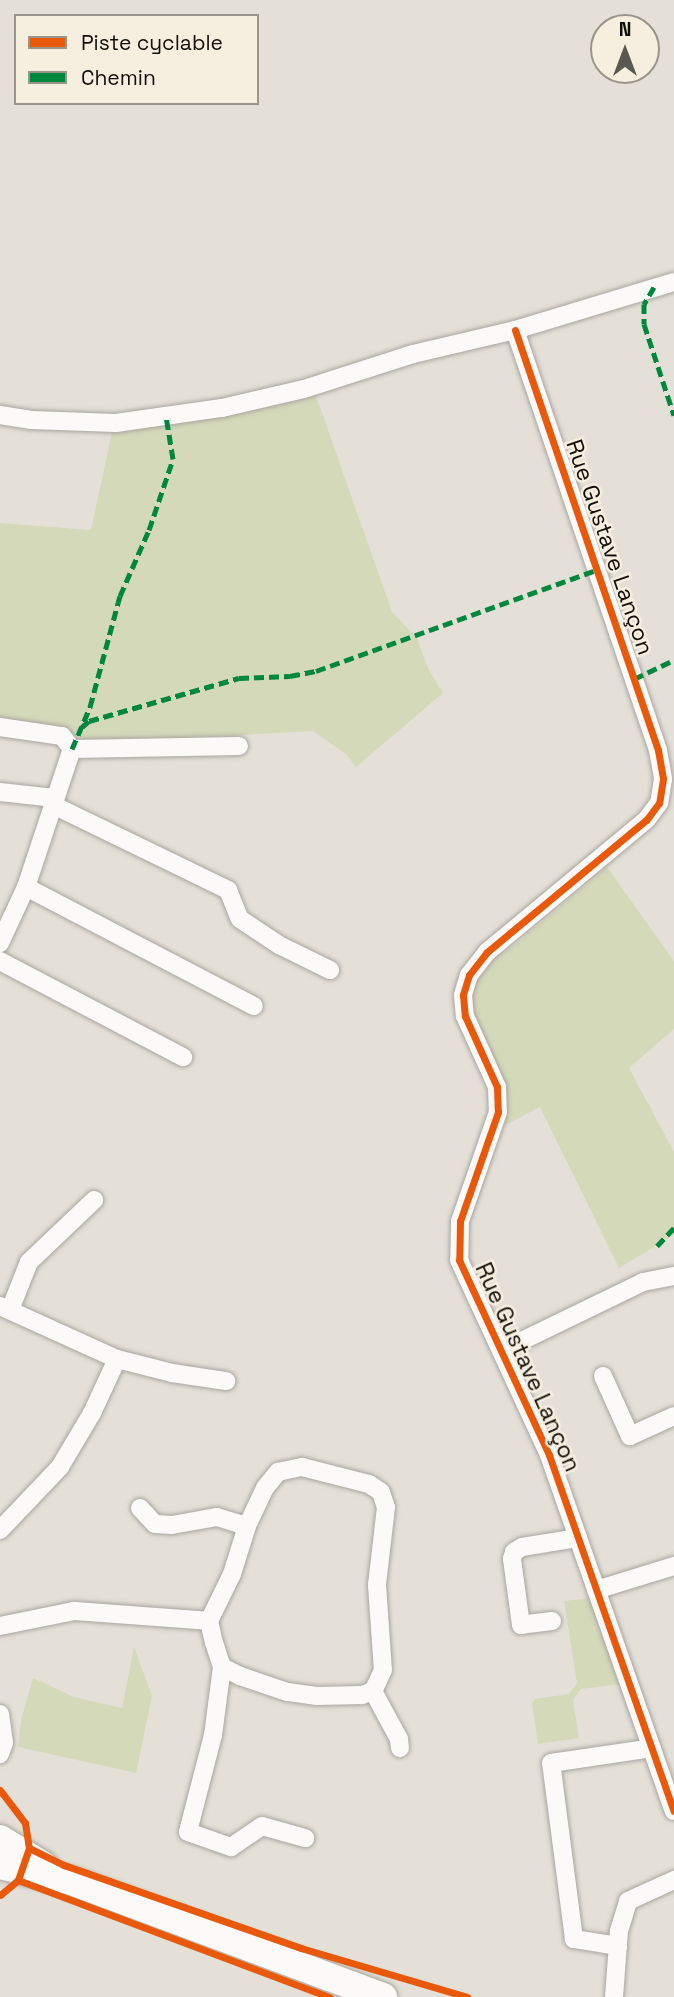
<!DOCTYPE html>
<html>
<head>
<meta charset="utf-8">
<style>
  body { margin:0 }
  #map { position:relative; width:674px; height:1997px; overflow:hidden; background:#e4e0d8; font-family:"Space Grotesk",sans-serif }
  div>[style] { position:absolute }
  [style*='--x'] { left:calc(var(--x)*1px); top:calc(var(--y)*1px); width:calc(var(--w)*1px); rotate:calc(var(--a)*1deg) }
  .green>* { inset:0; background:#d4d9ba }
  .roads { filter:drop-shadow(0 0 2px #a9a59f) drop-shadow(0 0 2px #a9a59f) }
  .street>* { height:18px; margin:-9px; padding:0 9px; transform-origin:9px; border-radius:9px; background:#fbfaf9 }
  .primary>* { height:28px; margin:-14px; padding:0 14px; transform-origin:14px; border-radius:14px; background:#fbfaf9 }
  .quiet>* { height:5px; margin-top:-2.5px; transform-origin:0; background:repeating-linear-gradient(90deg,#00873e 0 10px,transparent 0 15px) }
  .cycleway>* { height:7px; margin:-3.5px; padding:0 3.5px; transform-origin:3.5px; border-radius:3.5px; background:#e8590c }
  span { translate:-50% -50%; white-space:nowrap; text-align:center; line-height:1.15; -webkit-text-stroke:5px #f6efe0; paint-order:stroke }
  .street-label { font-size:23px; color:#100e09 }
  .legend { position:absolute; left:14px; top:14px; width:245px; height:91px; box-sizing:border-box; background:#f6efe0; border:2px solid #9a958a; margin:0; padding:9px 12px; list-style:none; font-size:21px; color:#100e09 }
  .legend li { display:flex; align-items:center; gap:14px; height:35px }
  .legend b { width:35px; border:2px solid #9a958a }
  .north { position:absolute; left:590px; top:14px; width:70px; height:70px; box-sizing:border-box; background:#f6efe0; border:2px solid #9a958a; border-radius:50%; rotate:0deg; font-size:19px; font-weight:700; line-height:28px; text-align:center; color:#100e09 }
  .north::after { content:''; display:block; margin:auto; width:24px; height:32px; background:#5a5851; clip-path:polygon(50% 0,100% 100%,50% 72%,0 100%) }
</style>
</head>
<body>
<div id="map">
  <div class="green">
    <i style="clip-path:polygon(314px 390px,392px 612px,417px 638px,428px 668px,443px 693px,356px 767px,346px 754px,313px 731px,82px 744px,68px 731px,0 723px,0 523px,91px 530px,113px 427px)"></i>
    <i style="clip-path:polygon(607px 867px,674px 961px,674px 1029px,629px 1068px,674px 1152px,674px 1235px,619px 1268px,540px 1107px,505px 1125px,507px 1099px,502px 1078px,473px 1018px,470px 974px,516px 944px)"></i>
    <i style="clip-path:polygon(590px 1598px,621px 1684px,581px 1689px,573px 1700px,579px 1738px,538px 1744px,532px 1704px,535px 1699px,569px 1694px,577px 1683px,564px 1601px)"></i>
    <i style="clip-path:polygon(134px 1647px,152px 1696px,136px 1773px,18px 1747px,21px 1720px,33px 1678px,74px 1697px,122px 1708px)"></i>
  </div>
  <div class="roads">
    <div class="street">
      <i style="--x:515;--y:330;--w:444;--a:71.2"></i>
      <i style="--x:658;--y:750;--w:29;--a:80"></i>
      <i style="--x:663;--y:779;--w:24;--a:99"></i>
      <i style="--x:659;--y:803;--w:21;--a:127"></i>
      <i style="--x:646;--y:820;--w:207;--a:140.3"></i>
      <i style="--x:487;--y:952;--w:29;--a:128"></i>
      <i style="--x:469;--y:975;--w:21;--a:107"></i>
      <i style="--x:463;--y:995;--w:21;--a:85"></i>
      <i style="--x:465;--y:1016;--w:78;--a:65.7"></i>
      <i style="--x:497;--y:1087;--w:25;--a:88"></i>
      <i style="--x:498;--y:1112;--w:115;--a:109.2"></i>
      <i style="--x:460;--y:1221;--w:39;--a:91"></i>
      <i style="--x:459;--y:1260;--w:215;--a:65.2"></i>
      <i style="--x:549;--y:1455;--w:377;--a:70.7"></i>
      <i style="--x:0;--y:415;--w:32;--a:9"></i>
      <i style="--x:32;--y:420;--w:84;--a:2"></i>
      <i style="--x:116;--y:423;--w:107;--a:-8.1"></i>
      <i style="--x:222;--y:408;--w:84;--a:-13"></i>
      <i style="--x:304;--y:389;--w:114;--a:-17.8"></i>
      <i style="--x:413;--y:354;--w:105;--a:-13.2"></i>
      <i style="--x:515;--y:330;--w:166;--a:-16.8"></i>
      <i style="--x:0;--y:727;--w:63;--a:8.3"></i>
      <i style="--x:62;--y:736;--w:16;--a:52"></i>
      <i style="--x:72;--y:749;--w:167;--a:-1"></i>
      <i style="--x:0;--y:792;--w:55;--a:6.2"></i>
      <i style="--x:53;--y:805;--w:195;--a:25.9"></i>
      <i style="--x:228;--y:890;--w:31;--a:68"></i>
      <i style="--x:240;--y:919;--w:47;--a:33.7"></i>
      <i style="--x:279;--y:945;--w:57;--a:26.1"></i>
      <i style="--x:26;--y:887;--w:257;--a:27.6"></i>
      <i style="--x:0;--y:943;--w:62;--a:-65.1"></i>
      <i style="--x:26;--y:887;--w:145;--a:-71.6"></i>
      <i style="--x:0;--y:961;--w:207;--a:27.7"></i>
      <i style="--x:0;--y:1306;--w:128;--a:24.4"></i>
      <i style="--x:117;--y:1359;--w:60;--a:114.8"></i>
      <i style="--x:92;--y:1413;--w:63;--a:120.7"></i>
      <i style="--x:60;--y:1467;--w:87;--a:133.6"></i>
      <i style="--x:10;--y:1310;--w:52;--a:-68.4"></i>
      <i style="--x:29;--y:1262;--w:90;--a:-43.6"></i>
      <i style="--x:501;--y:1351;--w:158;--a:-25.9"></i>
      <i style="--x:643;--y:1282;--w:32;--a:-11"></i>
      <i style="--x:117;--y:1359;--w:57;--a:14.3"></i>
      <i style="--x:172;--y:1373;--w:55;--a:8.4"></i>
      <i style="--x:603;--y:1376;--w:66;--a:65.8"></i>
      <i style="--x:630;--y:1436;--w:48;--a:-24.4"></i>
      <i style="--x:302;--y:1467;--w:69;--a:14.2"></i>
      <i style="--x:369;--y:1484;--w:14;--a:34"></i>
      <i style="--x:381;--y:1492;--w:16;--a:72"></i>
      <i style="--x:386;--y:1507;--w:79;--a:96.6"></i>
      <i style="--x:377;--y:1585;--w:85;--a:86"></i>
      <i style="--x:383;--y:1670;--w:23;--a:115"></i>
      <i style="--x:373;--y:1691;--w:12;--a:160"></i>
      <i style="--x:362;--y:1695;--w:45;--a:178.7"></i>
      <i style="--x:317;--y:1696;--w:30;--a:-172"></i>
      <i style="--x:287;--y:1692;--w:50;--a:-161.2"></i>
      <i style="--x:240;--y:1676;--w:20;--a:-153"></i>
      <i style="--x:222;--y:1667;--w:25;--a:-108"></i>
      <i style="--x:214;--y:1643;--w:23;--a:-103"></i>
      <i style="--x:209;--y:1621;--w:52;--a:-63.9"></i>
      <i style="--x:232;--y:1574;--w:50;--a:-72.6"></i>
      <i style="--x:247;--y:1526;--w:42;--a:-64.7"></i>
      <i style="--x:265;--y:1488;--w:21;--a:-51"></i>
      <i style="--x:278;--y:1472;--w:25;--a:-12"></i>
      <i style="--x:140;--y:1508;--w:22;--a:47"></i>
      <i style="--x:155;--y:1524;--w:17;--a:3"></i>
      <i style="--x:172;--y:1525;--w:46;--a:-10.1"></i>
      <i style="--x:217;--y:1517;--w:31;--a:17"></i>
      <i style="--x:596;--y:1590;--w:82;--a:-17.1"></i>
      <i style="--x:552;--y:1621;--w:31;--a:173"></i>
      <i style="--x:521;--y:1625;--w:67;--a:-97.8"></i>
      <i style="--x:512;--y:1559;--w:7;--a:-74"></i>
      <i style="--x:514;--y:1552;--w:9;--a:-32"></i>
      <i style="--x:522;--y:1547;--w:57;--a:-9.1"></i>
      <i style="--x:0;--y:1626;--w:76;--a:-11.5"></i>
      <i style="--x:74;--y:1611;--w:135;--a:4.2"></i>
      <i style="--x:222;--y:1667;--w:69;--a:97.5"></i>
      <i style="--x:213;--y:1735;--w:100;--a:104.5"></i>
      <i style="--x:188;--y:1832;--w:46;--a:19.2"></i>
      <i style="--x:231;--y:1847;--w:37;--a:-34"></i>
      <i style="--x:262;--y:1826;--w:45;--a:15.6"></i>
      <i style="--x:373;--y:1691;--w:55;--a:61.6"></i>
      <i style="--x:399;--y:1739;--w:9;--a:84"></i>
      <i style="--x:0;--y:1714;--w:29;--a:82"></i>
      <i style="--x:4;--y:1743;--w:12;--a:110"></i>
      <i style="--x:618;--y:1946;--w:45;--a:-171"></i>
      <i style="--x:574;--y:1939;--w:177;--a:-97.4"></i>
      <i style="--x:551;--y:1763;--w:102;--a:-8.4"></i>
      <i style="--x:614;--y:1997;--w:66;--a:-85.7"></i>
      <i style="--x:619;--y:1931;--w:31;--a:-73"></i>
      <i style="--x:628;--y:1901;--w:51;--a:-24.5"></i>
    </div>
    <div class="primary">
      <i style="--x:0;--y:1839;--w:52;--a:31.5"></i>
      <i style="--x:0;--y:1865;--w:73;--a:12.7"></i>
      <i style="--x:71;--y:1881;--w:333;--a:20.4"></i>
    </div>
  </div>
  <div class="quiet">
    <i style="--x:654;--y:287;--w:20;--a:120"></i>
    <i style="--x:644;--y:304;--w:20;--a:90"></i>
    <i style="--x:644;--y:324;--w:96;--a:71.8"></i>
    <i style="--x:634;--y:679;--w:44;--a:-25.4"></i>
    <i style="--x:82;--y:727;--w:9;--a:-41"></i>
    <i style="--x:89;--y:721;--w:156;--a:-16"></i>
    <i style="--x:239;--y:678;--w:51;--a:-2.2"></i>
    <i style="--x:290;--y:676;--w:26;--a:-11"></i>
    <i style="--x:316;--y:671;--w:299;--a:-19.8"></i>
    <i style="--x:72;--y:749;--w:46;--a:-66.8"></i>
    <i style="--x:90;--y:707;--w:115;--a:-74.9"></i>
    <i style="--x:120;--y:596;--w:72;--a:-66.3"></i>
    <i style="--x:149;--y:530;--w:75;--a:-71.3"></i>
    <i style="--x:173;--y:459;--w:44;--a:-99.2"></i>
    <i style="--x:657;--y:1246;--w:25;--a:-47"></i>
  </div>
  <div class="cycleway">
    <i style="--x:515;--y:330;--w:444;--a:71.2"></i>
    <i style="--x:658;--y:750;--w:29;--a:80"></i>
    <i style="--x:663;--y:779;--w:24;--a:99"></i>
    <i style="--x:659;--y:803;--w:21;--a:127"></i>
    <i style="--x:646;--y:820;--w:207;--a:140.3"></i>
    <i style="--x:487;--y:952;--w:29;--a:128"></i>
    <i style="--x:469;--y:975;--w:21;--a:107"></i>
    <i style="--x:463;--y:995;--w:21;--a:85"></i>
    <i style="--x:465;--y:1016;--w:78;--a:65.7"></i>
    <i style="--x:497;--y:1087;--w:25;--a:88"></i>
    <i style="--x:498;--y:1112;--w:115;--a:109.2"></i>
    <i style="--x:460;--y:1221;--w:39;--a:91"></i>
    <i style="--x:459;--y:1260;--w:215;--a:65.2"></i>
    <i style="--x:549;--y:1455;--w:377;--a:70.7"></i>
    <i style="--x:0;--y:1790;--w:41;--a:52.9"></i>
    <i style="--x:25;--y:1823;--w:25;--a:81"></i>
    <i style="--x:29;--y:1848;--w:34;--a:109"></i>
    <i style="--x:18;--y:1880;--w:23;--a:140"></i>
    <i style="--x:29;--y:1848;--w:39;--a:26"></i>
    <i style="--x:64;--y:1865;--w:251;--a:19.3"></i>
    <i style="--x:301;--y:1948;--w:173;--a:16.4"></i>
    <i style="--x:18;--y:1880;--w:333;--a:20.6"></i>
  </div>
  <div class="street-label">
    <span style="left:610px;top:547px;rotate:71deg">Rue Gustave Lançon</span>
    <span style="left:528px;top:1367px;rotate:66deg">Rue Gustave Lançon</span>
  </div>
  <ul class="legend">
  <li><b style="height:9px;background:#e8590c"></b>Piste cyclable</li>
  <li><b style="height:9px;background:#00873e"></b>Chemin</li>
  </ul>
  <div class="north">N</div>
</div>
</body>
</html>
